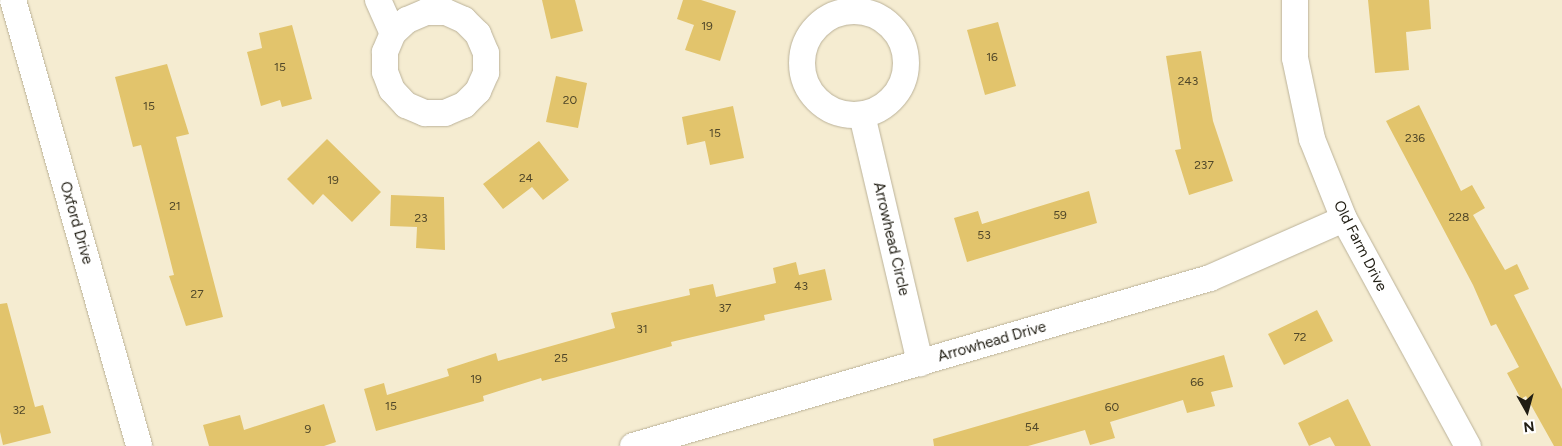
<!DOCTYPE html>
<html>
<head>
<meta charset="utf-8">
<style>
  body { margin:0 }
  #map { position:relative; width:1562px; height:446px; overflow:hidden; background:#f5ecd1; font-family:Figtree,sans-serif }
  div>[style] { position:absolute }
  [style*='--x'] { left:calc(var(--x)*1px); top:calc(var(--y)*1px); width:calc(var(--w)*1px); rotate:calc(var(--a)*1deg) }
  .building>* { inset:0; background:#e2c46c }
  .roads { filter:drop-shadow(0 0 1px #bbb299) drop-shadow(0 0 1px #bbb299) }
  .minor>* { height:26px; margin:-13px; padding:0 13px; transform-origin:13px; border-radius:13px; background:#fff }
  .minor>.ring { margin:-13px; padding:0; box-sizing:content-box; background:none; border:26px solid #fff; border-radius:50% }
  span { translate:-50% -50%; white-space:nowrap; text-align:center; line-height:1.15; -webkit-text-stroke:4px #fff; paint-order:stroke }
  .number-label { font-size:12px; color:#504729 }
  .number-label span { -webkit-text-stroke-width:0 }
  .street-label { font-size:15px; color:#201d13 }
  .north { position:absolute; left:1502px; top:386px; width:50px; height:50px; -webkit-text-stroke:4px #fff; paint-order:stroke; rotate:173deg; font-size:14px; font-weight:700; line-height:20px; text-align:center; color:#201d13 }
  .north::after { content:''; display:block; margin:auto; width:18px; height:22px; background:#201d13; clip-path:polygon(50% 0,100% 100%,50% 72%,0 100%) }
</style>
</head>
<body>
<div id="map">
  <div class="building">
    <i style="clip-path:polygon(542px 0,575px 0,583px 31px,551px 39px)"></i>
    <i style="clip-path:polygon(683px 0,701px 0,736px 11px,720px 61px,685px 50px,694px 25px,677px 19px)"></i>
    <i style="clip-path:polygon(1368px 0,1429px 0,1431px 29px,1406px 32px,1409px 70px,1375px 73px)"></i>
    <i style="clip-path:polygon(998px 22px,1016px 86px,985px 95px,967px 30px)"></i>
    <i style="clip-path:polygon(292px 25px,312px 99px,282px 107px,280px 100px,261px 106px,247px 52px,262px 48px,259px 33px)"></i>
    <i style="clip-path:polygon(1201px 51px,1213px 121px,1233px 181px,1189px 195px,1175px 150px,1181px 149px,1166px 56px)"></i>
    <i style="clip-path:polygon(167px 64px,189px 134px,176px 137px,223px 317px,186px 326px,169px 276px,174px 275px,141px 145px,133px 147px,115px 77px)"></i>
    <i style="clip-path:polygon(556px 76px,587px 83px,578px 128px,546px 122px)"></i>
    <i style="clip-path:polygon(1419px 105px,1461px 191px,1472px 185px,1485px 208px,1473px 215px,1505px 270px,1517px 264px,1529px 289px,1514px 295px,1562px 389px,1562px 446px,1554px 446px,1526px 396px,1521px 399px,1507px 373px,1519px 367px,1496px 324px,1491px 326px,1473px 285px,1386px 121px)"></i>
    <i style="clip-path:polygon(733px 106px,744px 158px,710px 165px,705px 141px,687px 145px,682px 117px)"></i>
    <i style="clip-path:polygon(327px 139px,381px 192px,352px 222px,323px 194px,313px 205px,287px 179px)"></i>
    <i style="clip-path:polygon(539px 141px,569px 180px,543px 200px,532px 187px,503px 209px,483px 184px)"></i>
    <i style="clip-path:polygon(1089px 191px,1097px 223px,967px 262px,954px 218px,978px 211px,982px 224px)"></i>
    <i style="clip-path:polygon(391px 195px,444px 197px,445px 250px,416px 248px,417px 227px,390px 226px)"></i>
    <i style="clip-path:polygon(796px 262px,799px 275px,825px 269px,832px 300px,764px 315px,765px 320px,671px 342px,672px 346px,542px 381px,541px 378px,483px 396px,484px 401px,376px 431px,364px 389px,384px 383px,387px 395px,449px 376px,447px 369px,496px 353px,498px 361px,615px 328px,611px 313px,690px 295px,689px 289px,713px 284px,716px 297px,776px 283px,773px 268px)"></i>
    <i style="clip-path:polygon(7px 303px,35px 407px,43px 405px,51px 433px,3px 445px,0 432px,0 304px)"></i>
    <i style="clip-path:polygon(1317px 310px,1333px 341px,1284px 365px,1268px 334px)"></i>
    <i style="clip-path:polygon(1224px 355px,1233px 387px,1211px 392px,1215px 406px,1187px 413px,1183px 400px,1110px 422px,1115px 438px,1090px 445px,1085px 430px,1028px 446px,934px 446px,933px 439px)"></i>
    <i style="clip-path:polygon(1348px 399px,1371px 446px,1335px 446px,1330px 437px,1309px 446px,1298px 423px)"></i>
    <i style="clip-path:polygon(324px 404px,336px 442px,324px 446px,209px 446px,203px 425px,240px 415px,244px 430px)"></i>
  </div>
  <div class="roads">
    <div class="minor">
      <i style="--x:13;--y:0;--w:463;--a:74.2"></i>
      <i style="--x:378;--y:0;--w:36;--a:66"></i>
      <i style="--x:393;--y:33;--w:21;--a:113"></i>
      <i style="--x:385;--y:52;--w:20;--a:90"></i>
      <i style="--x:385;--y:72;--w:19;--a:69"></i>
      <i style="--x:392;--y:90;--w:21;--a:47"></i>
      <i style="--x:406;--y:105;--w:21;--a:23"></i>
      <i style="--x:425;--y:113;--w:20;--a:0"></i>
      <i style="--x:445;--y:113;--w:21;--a:-23"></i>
      <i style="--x:464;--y:105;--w:20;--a:-45"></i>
      <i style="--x:478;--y:91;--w:20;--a:-66"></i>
      <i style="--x:486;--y:73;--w:20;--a:-90"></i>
      <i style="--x:486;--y:53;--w:21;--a:-113"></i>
      <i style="--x:478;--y:34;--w:20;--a:-135"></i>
      <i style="--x:464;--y:20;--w:20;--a:-156"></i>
      <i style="--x:446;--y:12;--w:20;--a:180"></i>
      <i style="--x:426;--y:12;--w:21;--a:157"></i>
      <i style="--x:407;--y:20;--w:19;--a:137"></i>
      <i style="--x:1295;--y:0;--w:58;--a:90"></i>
      <i style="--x:1295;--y:58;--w:83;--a:78.1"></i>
      <i style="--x:1312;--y:139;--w:86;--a:68.2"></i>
      <i style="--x:1344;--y:219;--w:259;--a:61.4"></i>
      <i class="ring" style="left:802px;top:11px;width:78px;height:78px"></i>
      <i style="--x:862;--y:115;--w:255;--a:76.8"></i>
      <i style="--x:633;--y:446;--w:601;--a:-16.23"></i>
      <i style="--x:1210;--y:278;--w:146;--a:-23.8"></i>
    </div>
  </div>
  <div class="number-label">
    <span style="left:707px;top:27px">19</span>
    <span style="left:992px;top:58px">16</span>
    <span style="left:280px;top:68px">15</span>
    <span style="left:1188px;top:82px">243</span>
    <span style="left:570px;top:101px">20</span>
    <span style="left:149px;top:107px">15</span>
    <span style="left:715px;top:134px">15</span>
    <span style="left:1415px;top:139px">236</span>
    <span style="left:1204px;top:166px">237</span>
    <span style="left:526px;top:179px">24</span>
    <span style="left:333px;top:181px">19</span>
    <span style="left:175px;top:207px">21</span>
    <span style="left:1060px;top:216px">59</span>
    <span style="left:1459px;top:218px">228</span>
    <span style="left:421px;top:219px">23</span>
    <span style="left:984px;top:236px">53</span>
    <span style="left:801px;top:287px">43</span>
    <span style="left:197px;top:295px">27</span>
    <span style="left:725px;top:309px">37</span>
    <span style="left:642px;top:330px">31</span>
    <span style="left:1300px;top:338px">72</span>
    <span style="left:561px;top:359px">25</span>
    <span style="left:476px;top:380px">19</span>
    <span style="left:1197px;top:383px">66</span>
    <span style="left:391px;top:407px">15</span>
    <span style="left:1112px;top:408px">60</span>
    <span style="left:19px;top:411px">32</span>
    <span style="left:1032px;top:428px">54</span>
    <span style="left:308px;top:430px">9</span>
  </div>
  <div class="street-label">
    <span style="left:76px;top:223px;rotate:74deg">Oxford Drive</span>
    <span style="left:891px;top:239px;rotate:77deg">Arrowhead Circle</span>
    <span style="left:1360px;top:246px;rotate:63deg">Old Farm Drive</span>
    <span style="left:992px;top:342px;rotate:-16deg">Arrowhead Drive</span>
  </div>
  <div class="north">N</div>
</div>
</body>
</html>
